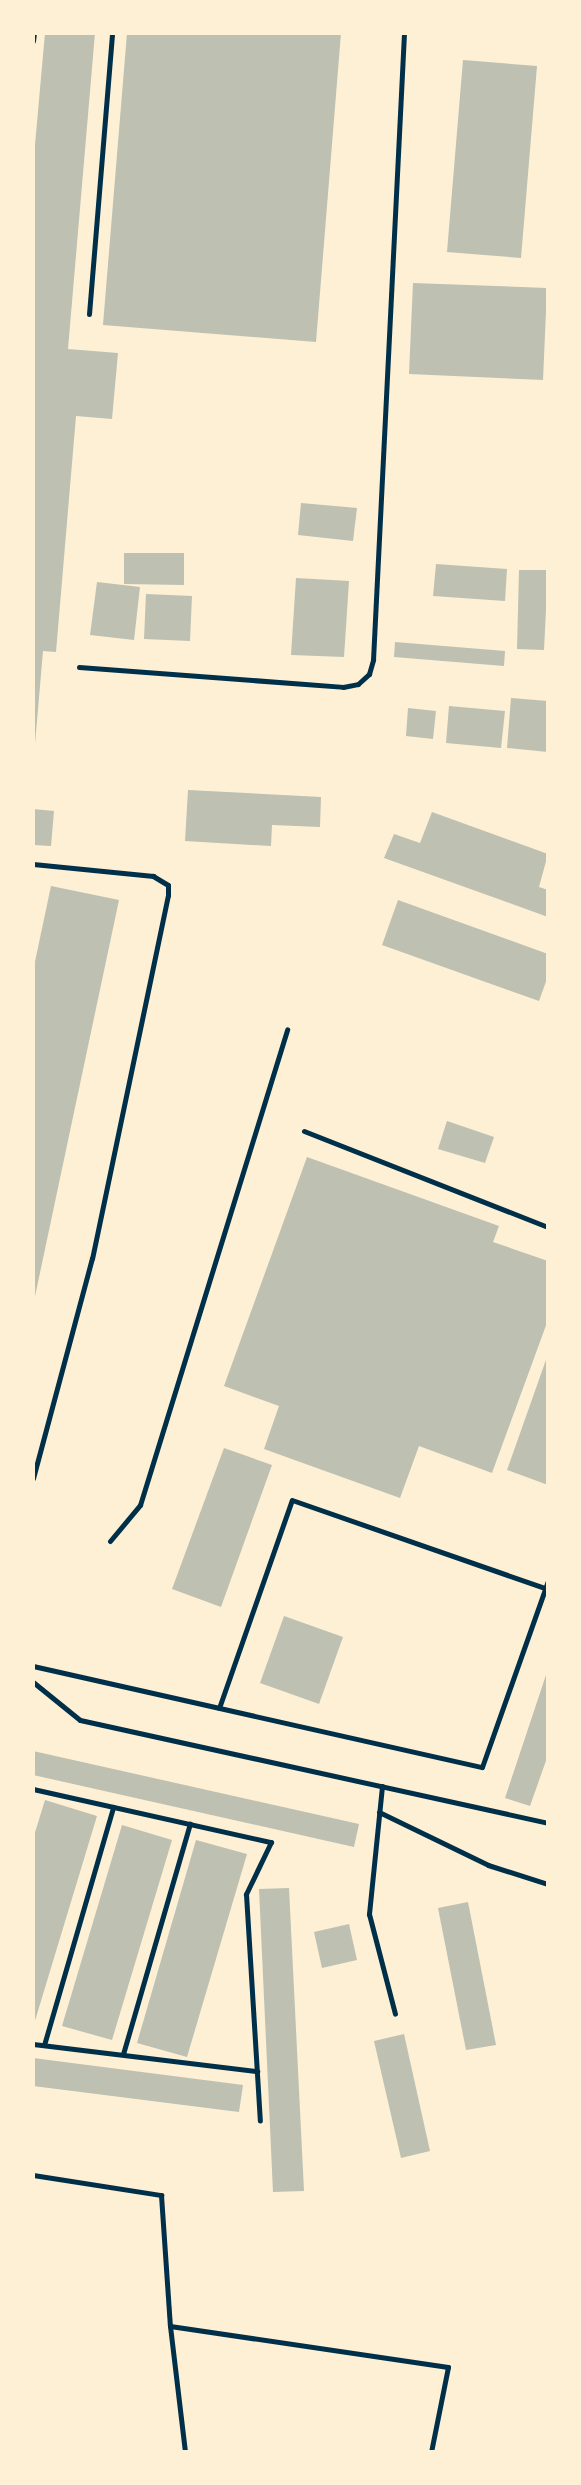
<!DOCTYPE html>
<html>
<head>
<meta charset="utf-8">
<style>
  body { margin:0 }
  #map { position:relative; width:581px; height:2485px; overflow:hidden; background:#fdf0d5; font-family:"Fira Sans Condensed",sans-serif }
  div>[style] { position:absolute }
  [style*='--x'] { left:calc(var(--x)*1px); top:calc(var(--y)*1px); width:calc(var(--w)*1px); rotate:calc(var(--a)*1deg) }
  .building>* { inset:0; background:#bec0b2 }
  .service>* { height:5px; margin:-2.5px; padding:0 2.5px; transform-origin:2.5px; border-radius:2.5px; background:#003049 }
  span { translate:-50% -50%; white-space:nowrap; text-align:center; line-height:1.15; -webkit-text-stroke:5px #fdf0d5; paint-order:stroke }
  .frame { position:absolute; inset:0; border:35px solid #fdf0d5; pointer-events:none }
</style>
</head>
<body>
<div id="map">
  <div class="building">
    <i style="clip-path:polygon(45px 33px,95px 33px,68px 349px,118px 353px,112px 419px,76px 416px,56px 652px,43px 651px,35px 744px,33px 167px)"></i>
    <i style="clip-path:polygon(127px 33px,341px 33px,316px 342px,103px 325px)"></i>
    <i style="clip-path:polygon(463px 60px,537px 66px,521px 258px,447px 252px)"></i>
    <i style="clip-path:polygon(413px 283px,547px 288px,543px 380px,409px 374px)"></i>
    <i style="clip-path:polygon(301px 503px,357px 508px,353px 541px,298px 535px)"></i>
    <i style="clip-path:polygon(124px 553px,184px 553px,184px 585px,124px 584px)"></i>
    <i style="clip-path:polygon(436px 564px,507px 569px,505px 601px,433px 596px)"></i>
    <i style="clip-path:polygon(519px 570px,548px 570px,544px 650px,517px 649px)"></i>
    <i style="clip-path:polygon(296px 578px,349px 581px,344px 657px,291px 655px)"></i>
    <i style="clip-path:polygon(97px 582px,140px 587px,134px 640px,90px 635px)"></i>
    <i style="clip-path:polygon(146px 594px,192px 596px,190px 641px,144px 639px)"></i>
    <i style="clip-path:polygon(395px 642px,505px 651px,504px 666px,394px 657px)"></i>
    <i style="clip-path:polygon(511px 698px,548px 701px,548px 752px,507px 748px)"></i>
    <i style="clip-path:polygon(449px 706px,505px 711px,501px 748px,446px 743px)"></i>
    <i style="clip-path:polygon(408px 708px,436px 711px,433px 739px,406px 736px)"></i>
    <i style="clip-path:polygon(188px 790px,321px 797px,320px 827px,272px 825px,271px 846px,185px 841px)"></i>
    <i style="clip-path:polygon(33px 809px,54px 811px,51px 846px,33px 845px)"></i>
    <i style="clip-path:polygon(432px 812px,548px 854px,539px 887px,548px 890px,548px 917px,384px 858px,394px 834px,420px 843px)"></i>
    <i style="clip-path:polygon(51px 886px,119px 900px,34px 1301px,33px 971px)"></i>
    <i style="clip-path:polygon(398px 900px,548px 954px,548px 976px,539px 1001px,382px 945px)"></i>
    <i style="clip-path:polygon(447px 1121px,494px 1137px,485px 1163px,438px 1149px)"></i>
    <i style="clip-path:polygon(307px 1157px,499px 1226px,493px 1242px,548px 1261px,548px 1320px,492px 1473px,419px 1446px,400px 1498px,264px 1449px,279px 1406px,224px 1386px)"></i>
    <i style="clip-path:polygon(547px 1357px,548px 1357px,548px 1485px,507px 1470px)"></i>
    <i style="clip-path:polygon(224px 1448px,272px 1465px,221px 1607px,172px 1589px)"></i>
    <i style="clip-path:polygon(284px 1616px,343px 1637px,319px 1704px,260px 1683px)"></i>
    <i style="clip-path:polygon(547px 1672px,548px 1755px,530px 1806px,505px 1798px)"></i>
    <i style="clip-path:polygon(33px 1751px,359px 1824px,354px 1847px,33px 1775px)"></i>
    <i style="clip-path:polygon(45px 1800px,97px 1816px,34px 2024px,33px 1839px)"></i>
    <i style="clip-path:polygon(122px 1825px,172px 1840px,112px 2040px,62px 2026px)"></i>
    <i style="clip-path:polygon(196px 1840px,247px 1854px,187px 2057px,137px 2043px)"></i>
    <i style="clip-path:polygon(289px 1888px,304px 2191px,273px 2192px,259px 1889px)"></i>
    <i style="clip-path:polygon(468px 1902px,496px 2045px,466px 2050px,438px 1908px)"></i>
    <i style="clip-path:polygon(349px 1924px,357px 1960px,322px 1968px,314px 1932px)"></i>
    <i style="clip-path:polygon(404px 2034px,430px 2151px,401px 2158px,374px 2041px)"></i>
    <i style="clip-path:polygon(33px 2058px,243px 2085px,239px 2112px,33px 2086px)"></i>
  </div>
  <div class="service">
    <i style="--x:33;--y:41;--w:8;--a:-83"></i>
    <i style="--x:89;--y:314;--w:282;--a:-85.3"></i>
    <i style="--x:79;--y:667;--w:265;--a:4.3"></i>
    <i style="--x:343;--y:687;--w:15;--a:-11"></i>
    <i style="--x:358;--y:684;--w:15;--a:-42"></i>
    <i style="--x:369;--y:674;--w:15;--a:-74"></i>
    <i style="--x:373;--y:660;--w:628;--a:-87.17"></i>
    <i style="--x:33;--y:864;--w:121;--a:5.7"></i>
    <i style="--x:153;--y:876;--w:17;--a:31"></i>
    <i style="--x:168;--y:885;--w:10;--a:90"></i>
    <i style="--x:168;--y:895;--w:371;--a:101.8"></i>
    <i style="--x:92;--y:1258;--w:228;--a:105"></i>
    <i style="--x:304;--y:1131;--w:262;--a:21.5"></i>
    <i style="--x:110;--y:1541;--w:47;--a:-50.2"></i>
    <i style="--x:140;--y:1505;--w:498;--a:-72.8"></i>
    <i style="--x:33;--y:1666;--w:460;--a:12.7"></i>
    <i style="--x:482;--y:1767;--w:197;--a:-70.5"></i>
    <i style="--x:33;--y:1682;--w:60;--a:39"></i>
    <i style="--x:80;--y:1720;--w:479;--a:12.4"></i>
    <i style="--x:219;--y:1708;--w:220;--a:-70.7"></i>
    <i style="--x:292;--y:1500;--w:268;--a:19.2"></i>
    <i style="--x:382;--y:1786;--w:129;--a:95.8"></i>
    <i style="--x:369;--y:1914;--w:103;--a:75.4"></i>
    <i style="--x:33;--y:1789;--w:244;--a:12.6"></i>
    <i style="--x:271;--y:1842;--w:58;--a:115.7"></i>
    <i style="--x:246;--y:1894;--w:227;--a:86.5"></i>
    <i style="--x:379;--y:1812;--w:121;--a:25.9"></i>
    <i style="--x:488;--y:1865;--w:63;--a:17.6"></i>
    <i style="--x:33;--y:2044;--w:226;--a:6.9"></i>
    <i style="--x:44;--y:2045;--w:248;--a:-73.8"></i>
    <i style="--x:123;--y:2054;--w:240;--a:-73.8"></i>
    <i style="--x:33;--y:2175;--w:130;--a:8.9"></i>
    <i style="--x:161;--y:2195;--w:131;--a:86.1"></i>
    <i style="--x:170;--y:2326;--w:127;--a:83.2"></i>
    <i style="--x:170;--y:2326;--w:281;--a:8.4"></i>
    <i style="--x:448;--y:2367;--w:87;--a:101.3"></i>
  </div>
  <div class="frame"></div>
</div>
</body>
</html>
